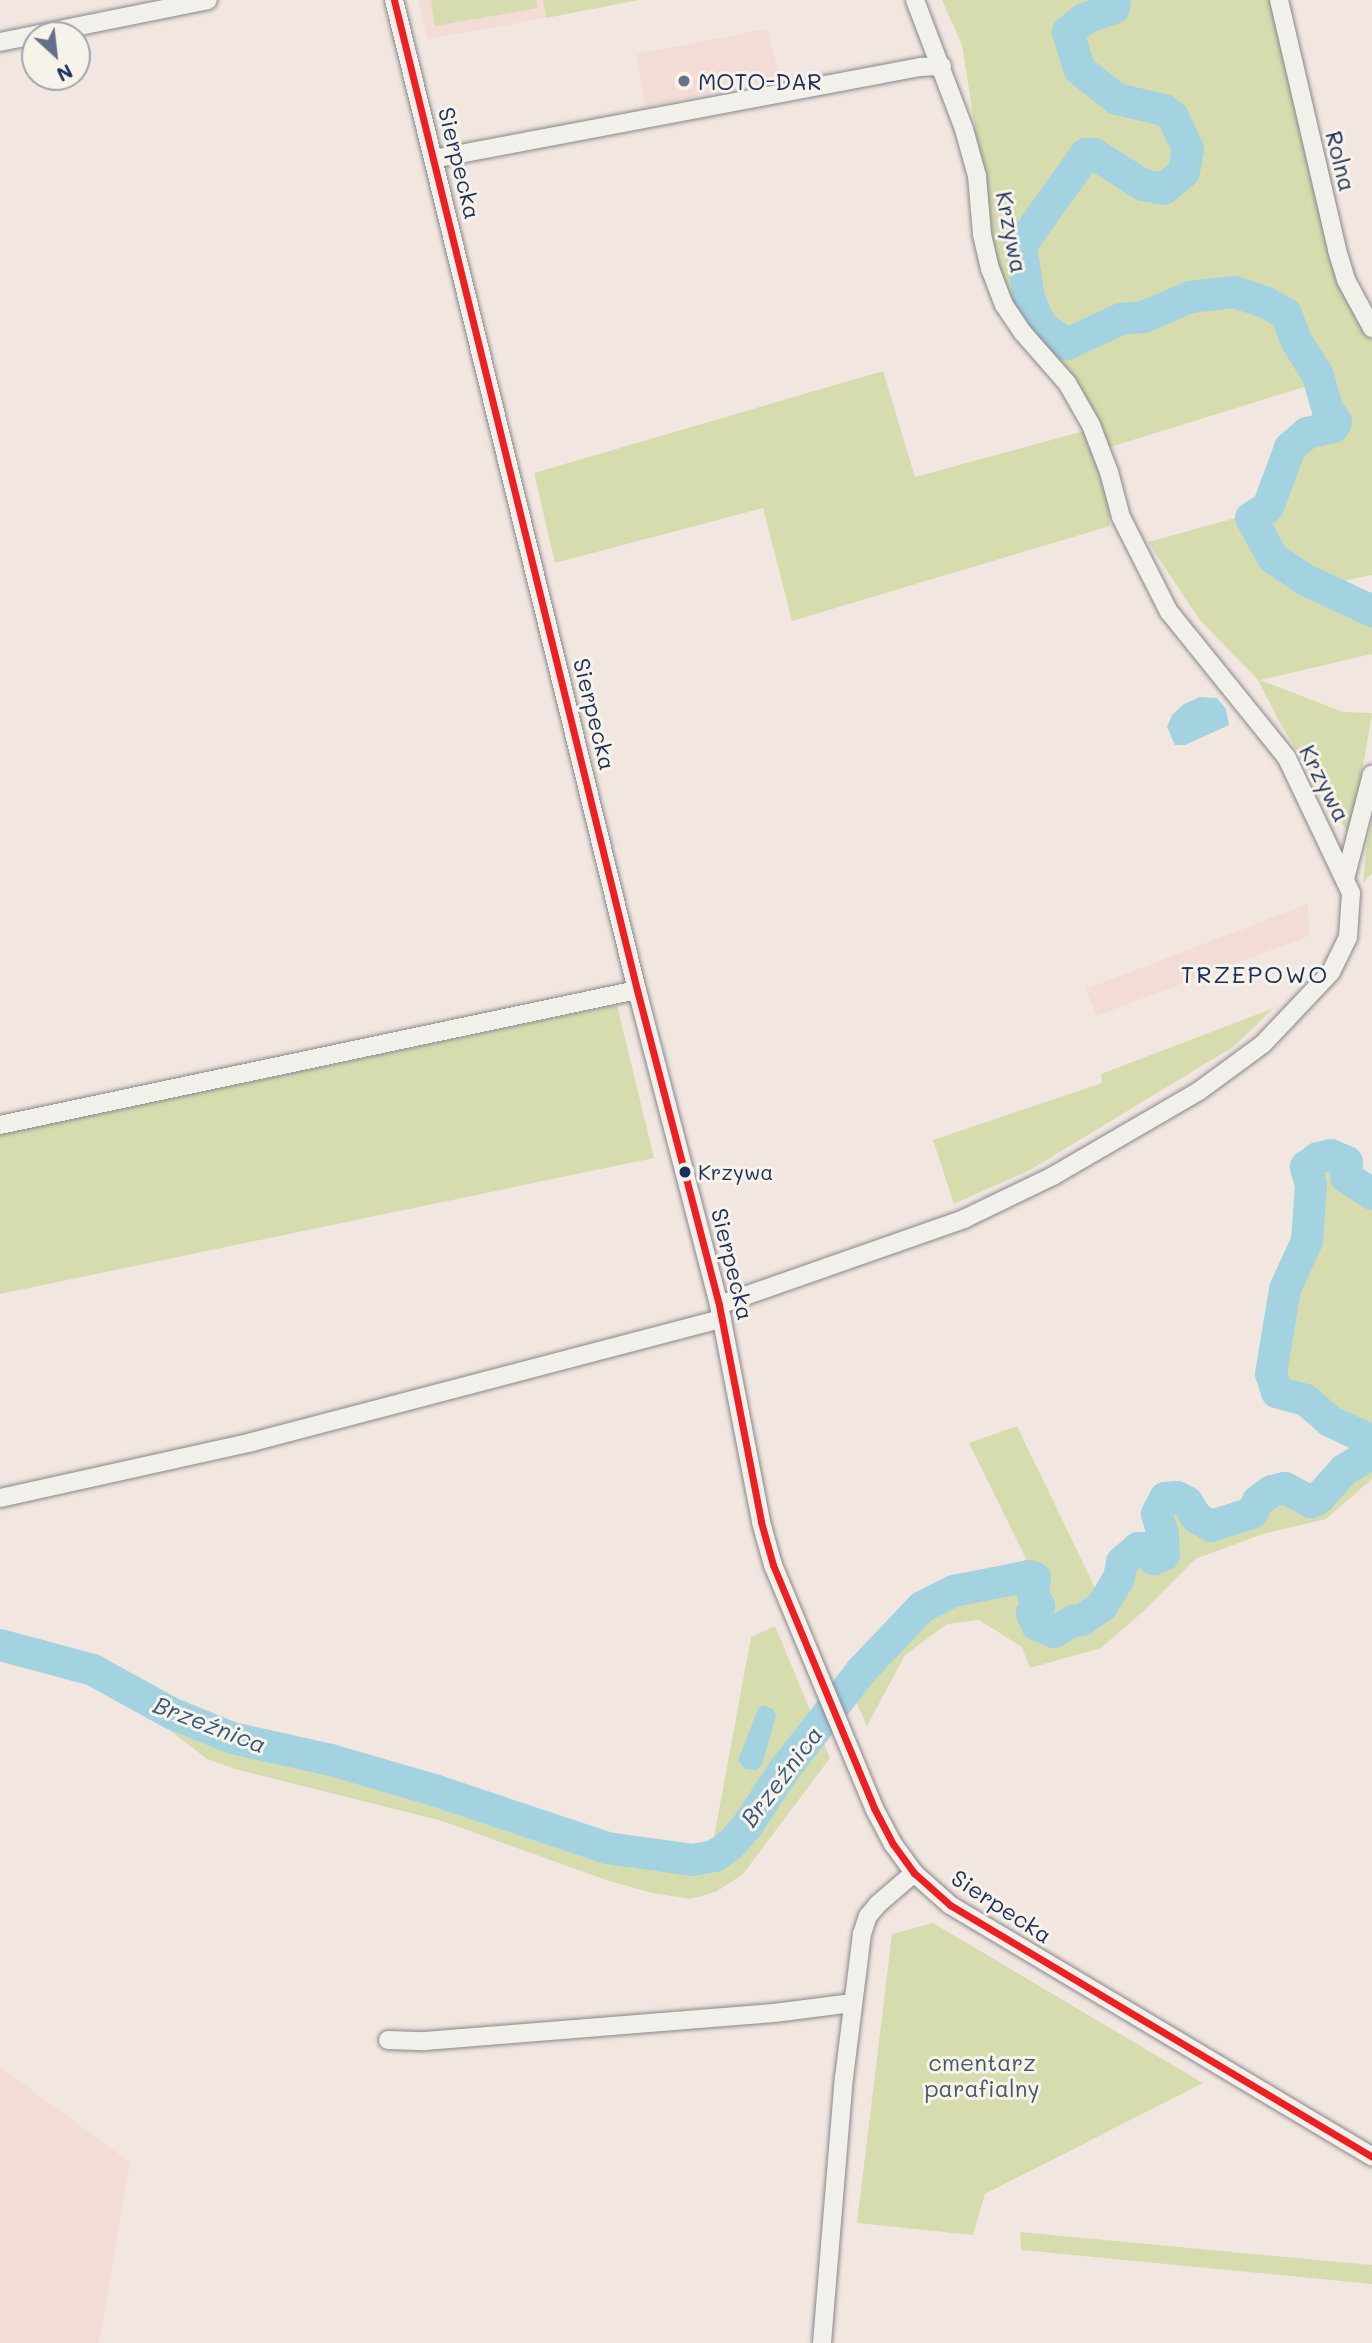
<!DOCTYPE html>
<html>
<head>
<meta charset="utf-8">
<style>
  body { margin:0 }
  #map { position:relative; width:1372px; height:2343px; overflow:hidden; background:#f2e7e0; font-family:Mali,sans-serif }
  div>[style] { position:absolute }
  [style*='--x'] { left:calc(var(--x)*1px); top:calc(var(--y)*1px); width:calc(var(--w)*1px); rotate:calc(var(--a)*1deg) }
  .built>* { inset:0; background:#f2dcd5 }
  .green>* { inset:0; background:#d7dcaf }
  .water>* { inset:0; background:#a3d3e1 }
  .river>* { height:32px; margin:-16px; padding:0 16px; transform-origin:16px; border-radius:16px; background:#a3d3e1 }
  .roads { filter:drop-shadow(0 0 2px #88878c) drop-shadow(0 0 2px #88878c) }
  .minor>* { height:18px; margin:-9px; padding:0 9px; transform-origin:9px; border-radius:9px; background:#f2f0eb }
  .bus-1>* { height:7px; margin:-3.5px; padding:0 3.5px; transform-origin:3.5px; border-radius:3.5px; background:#ee1f23 }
  .dots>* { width:19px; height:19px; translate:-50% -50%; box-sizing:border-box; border:4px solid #f7f3e8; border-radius:50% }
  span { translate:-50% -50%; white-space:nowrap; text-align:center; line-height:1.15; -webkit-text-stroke:6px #f7f3e8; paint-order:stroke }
  .bus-label { font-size:21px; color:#1b2f5e }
  .left { translate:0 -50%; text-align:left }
  .poi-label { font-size:23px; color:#1b2f5e }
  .street-label { font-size:23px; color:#1b2f5e }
  .park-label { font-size:23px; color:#445868 }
  .neighbourhood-label { font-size:24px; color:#1b2f5e; letter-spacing:2px }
  .water-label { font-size:24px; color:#34567f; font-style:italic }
  .north { position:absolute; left:21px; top:21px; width:70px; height:70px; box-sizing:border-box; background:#f7f3e8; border:2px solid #9fa5b1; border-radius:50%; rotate:153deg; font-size:19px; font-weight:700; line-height:28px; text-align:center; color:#1b2f5e }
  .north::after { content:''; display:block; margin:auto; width:24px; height:32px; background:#666f8c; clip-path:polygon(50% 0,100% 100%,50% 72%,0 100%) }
</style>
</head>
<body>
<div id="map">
  <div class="built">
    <i style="clip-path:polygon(418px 0,543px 0,546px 18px,428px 39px)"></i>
    <i style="clip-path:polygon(767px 29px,780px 77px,645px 107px,637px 54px)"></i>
    <i style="clip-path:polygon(1308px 904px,1309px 936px,1096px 1016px,1086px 989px)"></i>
    <i style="clip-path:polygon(0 2067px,130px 2162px,99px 2343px,0 2343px)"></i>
  </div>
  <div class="green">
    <i style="clip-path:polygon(431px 0,536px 0,538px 8px,435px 26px)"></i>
    <i style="clip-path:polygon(543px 0,639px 0,546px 18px)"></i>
    <i style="clip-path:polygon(942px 0,1110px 0,1111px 7px,1083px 16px,1067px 29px,1064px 37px,1073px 68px,1116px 101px,1163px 112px,1170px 118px,1172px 130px,1182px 149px,1180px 169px,1166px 184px,1156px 184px,1094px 149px,1083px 150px,1016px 246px,1014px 257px,1023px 300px,1041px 331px,1067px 351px,1104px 330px,1146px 320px,1193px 301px,1230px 298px,1272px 309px,1285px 321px,1296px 348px,1313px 374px,1314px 384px,1107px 448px,1011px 306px,990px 250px,985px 192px,962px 45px)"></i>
    <i style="clip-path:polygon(1118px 0,1274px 0,1335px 262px,1348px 303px,1372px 340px,1372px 575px,1324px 585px,1275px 555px,1256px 518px,1275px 507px,1294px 451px,1307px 438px,1337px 428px,1340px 423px,1331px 410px,1326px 378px,1302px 344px,1288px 310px,1266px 295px,1258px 297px,1235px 289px,1190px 292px,1143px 313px,1119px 314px,1067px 337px,1044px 323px,1036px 308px,1026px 243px,1087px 157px,1093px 156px,1137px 188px,1165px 192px,1185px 176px,1193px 148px,1175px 115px,1162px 104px,1120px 95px,1083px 68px,1072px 31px,1086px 22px,1117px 10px)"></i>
    <i style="clip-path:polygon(883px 371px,915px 477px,1088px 430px,1107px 485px,1110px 526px,792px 621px,763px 508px,555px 563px,534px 473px)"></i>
    <i style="clip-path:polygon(1246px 515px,1250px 527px,1271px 561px,1311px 587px,1372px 616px,1372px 654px,1260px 680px,1343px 712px,1372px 713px,1351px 838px,1280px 723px,1258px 680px,1199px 619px,1148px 542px)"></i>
    <i style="clip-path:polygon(1372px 818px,1372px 873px,1363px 883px,1367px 843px)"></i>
    <i style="clip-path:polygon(617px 1005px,654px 1158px,0 1294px,0 1134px)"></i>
    <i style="clip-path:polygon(1274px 1008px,1233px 1047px,1030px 1170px,954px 1204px,933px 1140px,1102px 1083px,1101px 1074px)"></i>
    <i style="clip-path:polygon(1332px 1158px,1342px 1164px,1346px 1181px,1372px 1198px,1372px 1434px,1332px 1418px,1308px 1396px,1280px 1390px,1275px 1377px,1289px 1289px,1311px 1239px,1314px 1189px,1309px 1173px,1314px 1164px)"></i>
    <i style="clip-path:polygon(1017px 1426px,1100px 1598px,1098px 1605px,1081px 1617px,1070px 1617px,1055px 1628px,1039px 1623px,1036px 1614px,1042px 1608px,1038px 1595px,1040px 1577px,1033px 1573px,969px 1443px)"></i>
    <i style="clip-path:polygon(1372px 1449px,1372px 1479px,1326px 1519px,1263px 1534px,1195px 1559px,1147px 1608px,1101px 1648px,1030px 1668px,1022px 1647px,979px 1620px,947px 1624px,905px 1655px,867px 1726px,854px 1698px,857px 1689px,924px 1611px,959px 1595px,1032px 1581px,1030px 1594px,1035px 1607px,1029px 1613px,1033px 1625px,1052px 1637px,1085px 1621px,1106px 1606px,1123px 1578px,1125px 1565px,1144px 1550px,1153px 1562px,1164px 1561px,1167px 1555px,1167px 1531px,1160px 1514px,1168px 1502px,1175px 1499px,1185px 1504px,1194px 1520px,1210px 1529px,1251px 1518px,1263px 1503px,1275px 1495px,1289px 1493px,1305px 1503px,1316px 1505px,1349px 1470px,1365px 1462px)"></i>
    <i style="clip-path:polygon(775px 1626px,830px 1758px,743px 1874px,716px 1892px,690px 1899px,652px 1893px,606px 1880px,442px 1821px,235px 1769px,207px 1759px,143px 1710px,87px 1683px,0 1661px,0 1638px,79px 1658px,212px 1721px,267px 1738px,401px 1767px,592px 1830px,656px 1847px,689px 1849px,714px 1837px,751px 1637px)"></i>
    <i style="clip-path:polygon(933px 1923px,1203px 2083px,985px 2194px,973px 2235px,857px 2223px,892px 1934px)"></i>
    <i style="clip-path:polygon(1020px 2232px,1372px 2265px,1372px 2284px,1021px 2250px)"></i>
  </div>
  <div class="water">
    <i style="clip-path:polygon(1200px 697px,1217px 698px,1226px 709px,1229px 725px,1185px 745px,1175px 745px,1167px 727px,1172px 715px,1184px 704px)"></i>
    <i style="clip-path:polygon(762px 1705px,773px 1709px,776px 1715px,762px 1765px,756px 1770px,745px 1769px,738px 1760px,758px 1709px)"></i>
  </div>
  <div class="river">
    <i style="--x:1115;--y:0;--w:8;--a:97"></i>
    <i style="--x:1114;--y:8;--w:32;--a:160"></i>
    <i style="--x:1084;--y:19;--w:21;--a:141"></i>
    <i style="--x:1068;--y:32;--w:39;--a:73"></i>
    <i style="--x:1079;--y:69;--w:48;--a:38.3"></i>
    <i style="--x:1117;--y:99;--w:48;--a:13.2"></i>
    <i style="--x:1164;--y:110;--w:11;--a:38"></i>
    <i style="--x:1173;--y:117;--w:35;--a:65"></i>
    <i style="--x:1188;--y:149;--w:23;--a:100"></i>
    <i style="--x:1184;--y:172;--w:26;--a:140"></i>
    <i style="--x:1164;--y:189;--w:21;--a:-169"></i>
    <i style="--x:1143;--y:185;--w:58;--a:-147.7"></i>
    <i style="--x:1094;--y:154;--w:8;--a:180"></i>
    <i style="--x:1086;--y:154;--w:112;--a:125.5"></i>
    <i style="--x:1021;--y:245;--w:54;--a:81.4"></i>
    <i style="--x:1029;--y:298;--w:30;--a:67"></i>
    <i style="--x:1041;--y:326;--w:32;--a:35"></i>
    <i style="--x:1067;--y:344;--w:60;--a:-24.8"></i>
    <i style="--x:1121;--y:319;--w:23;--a:-5"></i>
    <i style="--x:1144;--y:317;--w:50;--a:-23.5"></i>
    <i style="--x:1190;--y:297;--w:44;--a:-6.5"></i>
    <i style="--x:1234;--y:292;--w:35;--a:18"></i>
    <i style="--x:1267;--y:303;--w:22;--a:30"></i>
    <i style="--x:1286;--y:314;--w:30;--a:69"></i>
    <i style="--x:1297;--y:342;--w:40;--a:58"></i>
    <i style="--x:1318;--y:376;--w:35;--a:74"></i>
    <i style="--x:1328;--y:410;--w:14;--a:56"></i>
    <i style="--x:1336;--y:422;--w:6;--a:121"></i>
    <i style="--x:1333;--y:427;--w:27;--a:167"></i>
    <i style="--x:1307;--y:433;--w:23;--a:139"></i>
    <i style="--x:1290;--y:448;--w:63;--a:110.4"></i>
    <i style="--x:1268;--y:507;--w:20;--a:147"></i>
    <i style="--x:1251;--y:518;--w:46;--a:61.2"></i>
    <i style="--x:1273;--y:558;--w:40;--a:34"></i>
    <i style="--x:1306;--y:580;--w:73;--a:25.2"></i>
    <i style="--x:0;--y:1645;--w:96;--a:15"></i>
    <i style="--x:93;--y:1670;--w:89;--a:28.9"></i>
    <i style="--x:171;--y:1713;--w:66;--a:22.3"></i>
    <i style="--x:232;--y:1738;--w:101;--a:12.5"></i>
    <i style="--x:331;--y:1760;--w:107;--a:16.2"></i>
    <i style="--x:434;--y:1790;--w:182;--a:18.5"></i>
    <i style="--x:607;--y:1848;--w:86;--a:8"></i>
    <i style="--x:692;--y:1860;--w:23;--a:-10"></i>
    <i style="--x:715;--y:1856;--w:20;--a:-37"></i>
    <i style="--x:731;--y:1844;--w:24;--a:-48"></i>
    <i style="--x:747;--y:1826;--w:67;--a:-56.5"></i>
    <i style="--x:784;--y:1770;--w:127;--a:-52"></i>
    <i style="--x:862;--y:1670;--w:87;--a:-46.4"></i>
    <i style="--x:922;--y:1607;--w:36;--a:-27"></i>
    <i style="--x:954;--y:1591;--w:76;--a:-11.3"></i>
    <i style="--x:1029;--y:1576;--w:6;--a:18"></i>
    <i style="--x:1035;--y:1578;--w:17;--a:97"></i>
    <i style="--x:1033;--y:1595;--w:13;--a:61"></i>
    <i style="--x:1039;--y:1606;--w:10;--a:135"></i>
    <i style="--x:1032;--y:1613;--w:13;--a:67"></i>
    <i style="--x:1037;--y:1625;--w:18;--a:22"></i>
    <i style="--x:1054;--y:1632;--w:22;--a:-30"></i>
    <i style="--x:1073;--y:1621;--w:9;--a:-6"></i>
    <i style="--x:1082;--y:1620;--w:24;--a:-35"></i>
    <i style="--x:1102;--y:1606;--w:33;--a:-59"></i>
    <i style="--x:1119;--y:1578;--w:16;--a:-79"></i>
    <i style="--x:1122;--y:1562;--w:21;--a:-41"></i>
    <i style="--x:1138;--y:1548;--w:12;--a:0"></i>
    <i style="--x:1150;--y:1548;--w:12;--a:70"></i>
    <i style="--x:1154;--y:1559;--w:11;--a:-22"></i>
    <i style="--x:1164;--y:1555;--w:21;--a:-93"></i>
    <i style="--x:1163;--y:1534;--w:21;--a:-107"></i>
    <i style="--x:1157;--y:1514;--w:18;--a:-63"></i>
    <i style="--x:1165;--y:1498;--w:12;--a:-5"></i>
    <i style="--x:1177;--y:1497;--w:11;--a:27"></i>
    <i style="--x:1187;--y:1502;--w:19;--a:58"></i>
    <i style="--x:1197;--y:1518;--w:16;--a:30"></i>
    <i style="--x:1211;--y:1526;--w:43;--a:-17.6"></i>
    <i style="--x:1252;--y:1513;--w:13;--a:-63"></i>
    <i style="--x:1258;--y:1501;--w:17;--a:-36"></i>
    <i style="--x:1272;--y:1491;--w:13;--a:-13"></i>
    <i style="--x:1285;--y:1488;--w:30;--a:28"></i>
    <i style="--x:1311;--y:1502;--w:8;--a:-23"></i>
    <i style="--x:1318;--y:1499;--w:39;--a:-48"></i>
    <i style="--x:1344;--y:1470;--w:21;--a:-31"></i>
    <i style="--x:1362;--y:1459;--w:21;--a:-67"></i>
    <i style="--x:1370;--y:1440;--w:44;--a:-154.6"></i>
    <i style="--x:1330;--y:1421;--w:32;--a:-139"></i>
    <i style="--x:1306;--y:1400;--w:30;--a:-165"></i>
    <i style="--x:1277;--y:1392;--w:19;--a:-108"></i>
    <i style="--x:1271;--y:1374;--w:86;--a:-80.6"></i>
    <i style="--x:1285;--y:1289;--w:53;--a:-65.4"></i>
    <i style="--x:1307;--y:1241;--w:56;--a:-85.9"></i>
    <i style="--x:1311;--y:1185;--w:19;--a:-106"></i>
    <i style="--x:1306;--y:1167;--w:15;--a:-37"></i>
    <i style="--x:1318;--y:1158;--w:13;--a:-13"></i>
    <i style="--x:1331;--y:1155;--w:17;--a:24"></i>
    <i style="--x:1347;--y:1162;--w:15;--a:94"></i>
    <i style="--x:1346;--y:1177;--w:31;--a:33"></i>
  </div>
  <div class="roads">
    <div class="minor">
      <i style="--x:394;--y:0;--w:1019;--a:76.21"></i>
      <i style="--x:637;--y:990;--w:325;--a:75.4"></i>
      <i style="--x:719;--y:1305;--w:221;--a:79"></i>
      <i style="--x:761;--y:1522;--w:45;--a:74.4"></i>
      <i style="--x:773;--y:1565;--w:263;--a:67.4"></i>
      <i style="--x:874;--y:1808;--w:41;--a:62.2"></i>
      <i style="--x:893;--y:1844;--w:36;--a:54"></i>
      <i style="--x:914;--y:1873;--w:48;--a:41.6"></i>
      <i style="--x:950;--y:1905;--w:492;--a:30.8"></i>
      <i style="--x:1279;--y:0;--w:257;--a:76.9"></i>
      <i style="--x:1337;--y:250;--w:31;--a:73"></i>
      <i style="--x:1346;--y:280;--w:55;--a:61.6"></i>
      <i style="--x:0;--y:42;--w:212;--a:-11.4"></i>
      <i style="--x:433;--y:159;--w:497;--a:-10.7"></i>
      <i style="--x:921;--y:67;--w:21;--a:-3"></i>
      <i style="--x:1345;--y:879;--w:108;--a:-75.6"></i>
      <i style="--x:0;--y:1125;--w:651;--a:-11.97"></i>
      <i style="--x:719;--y:1305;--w:260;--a:-19.3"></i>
      <i style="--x:964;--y:1219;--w:99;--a:-25.8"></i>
      <i style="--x:1053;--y:1176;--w:169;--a:-30.2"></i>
      <i style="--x:1199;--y:1091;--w:79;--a:-36.3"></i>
      <i style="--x:1263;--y:1044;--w:99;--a:-46.6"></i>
      <i style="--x:1331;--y:972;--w:39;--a:-64"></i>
      <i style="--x:1348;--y:937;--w:44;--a:-86.1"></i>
      <i style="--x:1351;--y:893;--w:149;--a:-115.4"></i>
      <i style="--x:1287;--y:758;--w:188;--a:-128.9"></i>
      <i style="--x:1169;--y:612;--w:106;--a:-116.8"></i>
      <i style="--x:1121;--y:517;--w:47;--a:-104.9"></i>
      <i style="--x:1109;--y:472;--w:50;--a:-111"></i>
      <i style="--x:1091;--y:425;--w:48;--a:-119.7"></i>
      <i style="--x:1067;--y:383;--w:67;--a:-131.3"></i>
      <i style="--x:1023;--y:333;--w:34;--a:-124"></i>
      <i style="--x:1004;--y:305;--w:39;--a:-111"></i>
      <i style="--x:990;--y:269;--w:36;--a:-103"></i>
      <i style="--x:982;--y:234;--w:58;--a:-94.9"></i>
      <i style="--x:977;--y:176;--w:49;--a:-105.5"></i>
      <i style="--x:964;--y:129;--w:138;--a:-110.8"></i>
      <i style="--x:0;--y:1498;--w:258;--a:-12.5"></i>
      <i style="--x:252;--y:1442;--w:486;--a:-14.7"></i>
      <i style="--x:388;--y:2040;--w:37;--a:2"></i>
      <i style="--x:425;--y:2041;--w:350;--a:-4.6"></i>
      <i style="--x:774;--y:2013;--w:79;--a:-7.3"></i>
      <i style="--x:822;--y:2343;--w:266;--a:-85.3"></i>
      <i style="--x:844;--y:2078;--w:145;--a:-82.9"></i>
      <i style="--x:862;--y:1934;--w:19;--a:-72"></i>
      <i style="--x:868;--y:1916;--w:16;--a:-50"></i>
      <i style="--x:878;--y:1904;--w:48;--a:-40.7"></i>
    </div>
  </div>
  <div class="bus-1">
    <i style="--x:394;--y:0;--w:1019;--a:76.21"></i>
    <i style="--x:637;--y:990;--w:325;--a:75.4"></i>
    <i style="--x:719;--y:1305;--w:221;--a:79"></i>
    <i style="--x:761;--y:1522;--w:45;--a:74.4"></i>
    <i style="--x:773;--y:1565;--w:263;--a:67.4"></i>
    <i style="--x:874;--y:1808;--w:41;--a:62.2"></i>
    <i style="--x:893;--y:1844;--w:36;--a:54"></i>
    <i style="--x:914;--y:1873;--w:48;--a:41.6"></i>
    <i style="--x:950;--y:1905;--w:492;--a:30.8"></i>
  </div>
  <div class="dots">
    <i style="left:684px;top:81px;background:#666f8c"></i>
    <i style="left:685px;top:1172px;background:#1b2f5e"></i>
  </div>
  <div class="bus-label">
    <span class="left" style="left:698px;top:1172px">Krzywa</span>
  </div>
  <div class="poi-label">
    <span class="left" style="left:698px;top:81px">MOTO-DAR</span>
  </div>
  <div class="street-label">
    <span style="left:1341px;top:161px;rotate:76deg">Rolna</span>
    <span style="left:460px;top:163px;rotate:76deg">Sierpecka</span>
    <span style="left:1012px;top:232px;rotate:79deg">Krzywa</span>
    <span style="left:595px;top:714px;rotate:76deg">Sierpecka</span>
    <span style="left:1325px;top:783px;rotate:63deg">Krzywa</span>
    <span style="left:733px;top:1264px;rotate:76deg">Sierpecka</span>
    <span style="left:1002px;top:1906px;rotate:33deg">Sierpecka</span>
  </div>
  <div class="park-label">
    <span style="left:982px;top:2075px">cmentarz<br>parafialny</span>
  </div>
  <div class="neighbourhood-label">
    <span style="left:1255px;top:974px">TRZEPOWO</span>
  </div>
  <div class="water-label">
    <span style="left:210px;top:1724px;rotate:21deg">Brzeźnica</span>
    <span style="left:781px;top:1776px;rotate:-53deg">Brzeźnica</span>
  </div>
  <div class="north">N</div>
</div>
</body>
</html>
